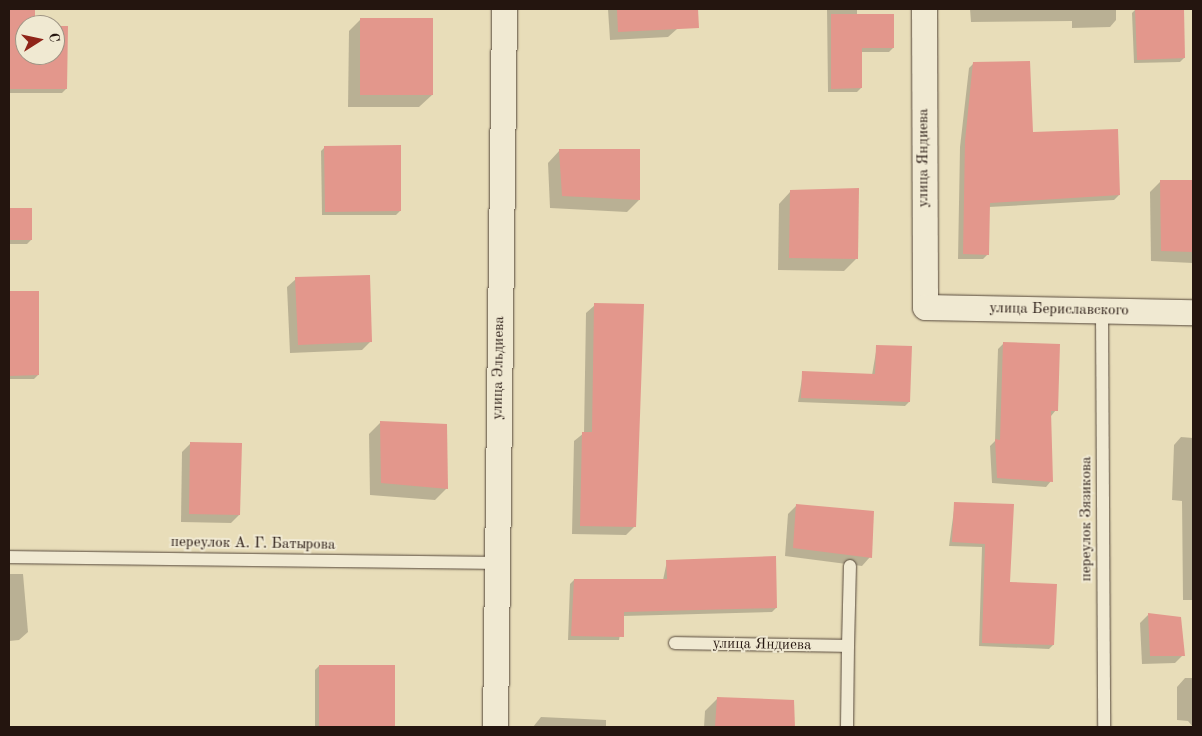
<!DOCTYPE html>
<html>
<head>
<meta charset="utf-8">
<style>
  body { margin:0 }
  #map { position:relative; width:1202px; height:736px; overflow:hidden; background:#e8ddb9; font-family:"Old Standard TT",serif }
  div>[style] { position:absolute }
  [style*='--x'] { left:calc(var(--x)*1px); top:calc(var(--y)*1px); width:calc(var(--w)*1px); rotate:calc(var(--a)*1deg) }
  .shadow>* { inset:0; background:#0003 }
  .building>* { inset:0; background:#e3978c }
  .roads { filter:drop-shadow(0 0 1px #55473a) drop-shadow(0 0 1px #55473a) }
  .service>* { height:12px; margin:-6px; padding:0 6px; transform-origin:6px; border-radius:6px; background:#f0e9d2 }
  .minor>* { height:25px; margin:-12.5px; padding:0 12.5px; transform-origin:12.5px; border-radius:12.5px; background:#f0e9d2 }
  span { translate:-50% -50%; white-space:nowrap; text-align:center; line-height:1.15; -webkit-text-stroke:4px #f0e9d2; paint-order:stroke }
  .street-label { font-size:15px; color:#24150f }
  .frame { position:absolute; inset:0; border:10px solid #24150f; pointer-events:none }
  .north { position:absolute; left:15px; top:15px; width:50px; height:50px; box-sizing:border-box; background:#f0e9d2; border:1px solid #9e9484; border-radius:50%; rotate:80deg; font-size:14px; font-weight:700; line-height:20px; text-align:center; color:#24150f }
  .north::after { content:''; display:block; margin:auto; width:18px; height:22px; background:#8f2418; clip-path:polygon(50% 0,100% 100%,50% 72%,0 100%) }
</style>
</head>
<body>
<div id="map">
  <div class="shadow">
    <i style="clip-path:polygon(9px 9px,34px 9px,34px 25px,25px 25px,25px 55px,55px 55px,55px 27px,66px 89px,62px 93px,9px 93px)"></i>
    <i style="clip-path:polygon(608px 9px,676px 9px,677px 29px,668px 37px,610px 40px)"></i>
    <i style="clip-path:polygon(827px 9px,857px 9px,857px 15px,893px 48px,889px 52px,861px 52px,861px 88px,857px 92px,828px 92px)"></i>
    <i style="clip-path:polygon(970px 9px,1116px 9px,1116px 20px,1110px 27px,1072px 28px,1072px 21px,971px 22px)"></i>
    <i style="clip-path:polygon(1136px 9px,1182px 9px,1184px 58px,1180px 62px,1134px 63px,1132px 13px)"></i>
    <i style="clip-path:polygon(361px 19px,432px 95px,419px 107px,348px 107px,349px 31px)"></i>
    <i style="clip-path:polygon(974px 63px,1032px 134px,1119px 195px,1114px 200px,989px 207px,988px 254px,983px 259px,958px 259px,960px 147px,969px 68px)"></i>
    <i style="clip-path:polygon(325px 147px,400px 211px,396px 215px,322px 215px,321px 151px)"></i>
    <i style="clip-path:polygon(560px 150px,639px 200px,627px 212px,550px 208px,548px 163px)"></i>
    <i style="clip-path:polygon(1161px 181px,1193px 181px,1193px 263px,1151px 261px,1150px 192px)"></i>
    <i style="clip-path:polygon(791px 191px,856px 259px,844px 271px,778px 270px,779px 204px)"></i>
    <i style="clip-path:polygon(9px 210px,30px 210px,31px 240px,27px 244px,9px 244px)"></i>
    <i style="clip-path:polygon(296px 279px,370px 342px,362px 350px,290px 353px,287px 287px)"></i>
    <i style="clip-path:polygon(9px 292px,38px 292px,38px 375px,34px 379px,9px 379px)"></i>
    <i style="clip-path:polygon(595px 305px,635px 526px,626px 535px,572px 534px,574px 441px,584px 433px,586px 313px)"></i>
    <i style="clip-path:polygon(1004px 343px,1056px 410px,1051px 416px,1051px 481px,1046px 487px,992px 483px,990px 446px,995px 441px,998px 349px)"></i>
    <i style="clip-path:polygon(877px 346px,909px 402px,905px 406px,798px 402px,803px 373px,872px 375px)"></i>
    <i style="clip-path:polygon(381px 422px,447px 488px,435px 500px,370px 495px,369px 434px)"></i>
    <i style="clip-path:polygon(1181px 437px,1193px 438px,1193px 600px,1183px 600px,1182px 501px,1172px 500px,1174px 445px)"></i>
    <i style="clip-path:polygon(191px 443px,239px 515px,231px 523px,181px 522px,182px 452px)"></i>
    <i style="clip-path:polygon(955px 503px,1013px 506px,1008px 583px,1053px 645px,1049px 649px,979px 646px,982px 547px,949px 546px)"></i>
    <i style="clip-path:polygon(796px 506px,870px 557px,862px 566px,785px 556px,788px 514px)"></i>
    <i style="clip-path:polygon(667px 561px,776px 608px,772px 612px,623px 616px,619px 640px,568px 640px,570px 584px,574px 580px,663px 580px)"></i>
    <i style="clip-path:polygon(9px 574px,23px 574px,28px 632px,19px 640px,9px 641px)"></i>
    <i style="clip-path:polygon(1148px 615px,1183px 655px,1175px 663px,1142px 664px,1140px 623px)"></i>
    <i style="clip-path:polygon(319px 666px,393px 666px,393px 727px,315px 727px,315px 670px)"></i>
    <i style="clip-path:polygon(1185px 678px,1193px 678px,1193px 727px,1188px 721px,1177px 720px,1177px 687px)"></i>
    <i style="clip-path:polygon(717px 699px,793px 702px,794px 727px,704px 727px,705px 711px)"></i>
    <i style="clip-path:polygon(541px 717px,606px 720px,606px 727px,533px 727px)"></i>
    <i style="clip-path:polygon(871px 726px,930px 726px,870px 727px)"></i>
  </div>
  <div class="building">
    <i style="clip-path:polygon(9px 9px,35px 9px,35px 25px,25px 25px,25px 55px,55px 55px,55px 26px,68px 26px,67px 89px,9px 89px)"></i>
    <i style="clip-path:polygon(617px 9px,698px 9px,699px 28px,618px 32px)"></i>
    <i style="clip-path:polygon(1135px 9px,1184px 9px,1185px 58px,1137px 60px)"></i>
    <i style="clip-path:polygon(831px 14px,894px 14px,894px 48px,862px 48px,862px 88px,831px 89px)"></i>
    <i style="clip-path:polygon(360px 18px,433px 18px,433px 95px,360px 95px)"></i>
    <i style="clip-path:polygon(1030px 61px,1033px 132px,1118px 129px,1120px 195px,990px 203px,989px 255px,963px 254px,965px 141px,973px 62px)"></i>
    <i style="clip-path:polygon(401px 145px,401px 211px,325px 212px,324px 146px)"></i>
    <i style="clip-path:polygon(559px 149px,640px 149px,640px 200px,562px 196px)"></i>
    <i style="clip-path:polygon(1160px 180px,1193px 180px,1193px 252px,1161px 251px)"></i>
    <i style="clip-path:polygon(859px 188px,858px 259px,789px 258px,790px 190px)"></i>
    <i style="clip-path:polygon(9px 208px,32px 208px,32px 240px,9px 240px)"></i>
    <i style="clip-path:polygon(370px 275px,372px 342px,298px 345px,295px 277px)"></i>
    <i style="clip-path:polygon(9px 291px,39px 291px,39px 375px,9px 376px)"></i>
    <i style="clip-path:polygon(594px 303px,644px 304px,636px 527px,580px 526px,582px 432px,592px 432px)"></i>
    <i style="clip-path:polygon(1003px 342px,1060px 344px,1058px 411px,1051px 411px,1053px 482px,997px 478px,995px 439px,1000px 440px)"></i>
    <i style="clip-path:polygon(876px 345px,912px 346px,910px 402px,801px 398px,802px 371px,875px 374px)"></i>
    <i style="clip-path:polygon(380px 421px,447px 424px,448px 489px,381px 483px)"></i>
    <i style="clip-path:polygon(190px 442px,242px 443px,240px 515px,189px 514px)"></i>
    <i style="clip-path:polygon(954px 502px,1014px 504px,1010px 582px,1057px 584px,1054px 645px,982px 643px,985px 544px,952px 542px)"></i>
    <i style="clip-path:polygon(796px 504px,874px 511px,872px 558px,793px 548px)"></i>
    <i style="clip-path:polygon(776px 556px,777px 608px,624px 612px,624px 637px,571px 636px,574px 579px,667px 579px,666px 560px)"></i>
    <i style="clip-path:polygon(1148px 613px,1181px 617px,1185px 656px,1150px 656px)"></i>
    <i style="clip-path:polygon(319px 665px,395px 665px,395px 727px,319px 727px)"></i>
    <i style="clip-path:polygon(717px 697px,794px 700px,795px 727px,715px 727px)"></i>
  </div>
  <div class="roads">
    <div class="service">
      <i style="--x:1102;--y:310;--w:417;--a:89.7"></i>
      <i style="--x:9;--y:557;--w:487;--a:0.7"></i>
      <i style="--x:675;--y:643;--w:173;--a:1"></i>
      <i style="--x:848;--y:646;--w:81;--a:90.7"></i>
      <i style="--x:848;--y:646;--w:80;--a:-88.6"></i>
    </div>
    <div class="minor">
      <i style="--x:924;--y:9;--w:298;--a:89.8"></i>
      <i style="--x:925;--y:307;--w:268;--a:1.1"></i>
      <i style="--x:495;--y:727;--w:718;--a:-89.28"></i>
    </div>
  </div>
  <div class="street-label">
    <span style="left:924px;top:158px;rotate:-90deg">улица Яндиева</span>
    <span style="left:1059px;top:310px;rotate:1deg">улица Бериславского</span>
    <span style="left:499px;top:368px;rotate:-89deg">улица Эльдиева</span>
    <span style="left:1087px;top:519px;rotate:-90deg">переулок Зязикова</span>
    <span style="left:253px;top:544px;rotate:1deg">переулок А. Г. Батырова</span>
    <span style="left:762px;top:645px;rotate:1deg">улица Яндиева</span>
  </div>
  <div class="frame"></div>
  <div class="north">С</div>
</div>
</body>
</html>
